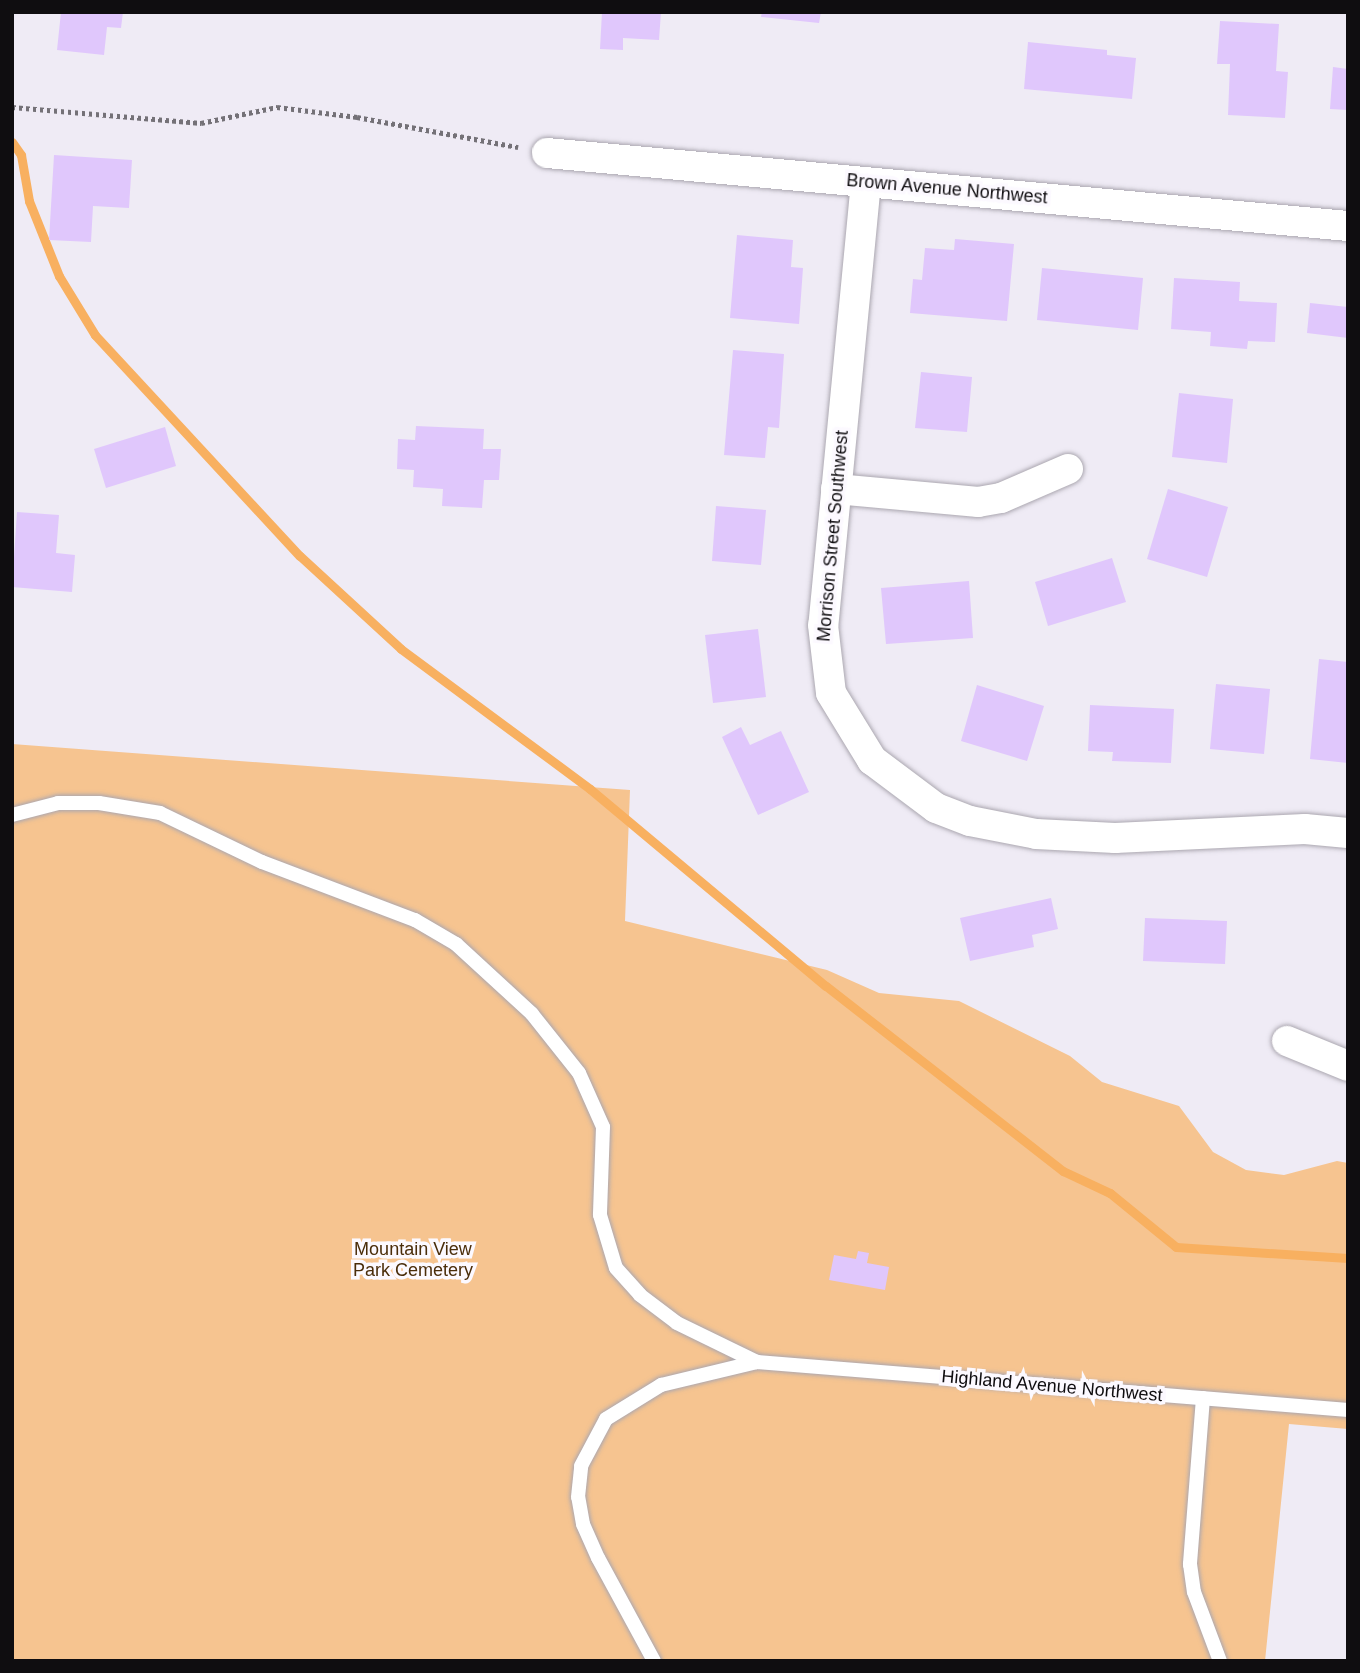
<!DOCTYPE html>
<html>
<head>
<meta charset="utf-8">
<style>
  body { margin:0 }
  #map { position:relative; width:1360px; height:1673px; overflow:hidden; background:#efebf5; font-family:Helvetica,sans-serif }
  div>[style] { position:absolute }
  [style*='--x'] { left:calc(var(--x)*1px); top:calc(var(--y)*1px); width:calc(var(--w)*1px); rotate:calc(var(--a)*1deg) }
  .green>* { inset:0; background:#f6c490 }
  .stream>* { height:9px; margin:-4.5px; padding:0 4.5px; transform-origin:4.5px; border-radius:4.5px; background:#f8b060 }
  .building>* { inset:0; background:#e0c7fc }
  .path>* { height:4.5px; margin-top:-2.25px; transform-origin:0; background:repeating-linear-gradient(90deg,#747177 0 3.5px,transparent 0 7px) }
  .roads { filter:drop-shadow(0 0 2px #aba7b0) drop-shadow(0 0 2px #aba7b0) }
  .lane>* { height:14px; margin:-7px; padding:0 7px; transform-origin:7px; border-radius:7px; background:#fff }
  .street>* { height:30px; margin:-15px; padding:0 15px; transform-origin:15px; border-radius:15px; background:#fff }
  span { translate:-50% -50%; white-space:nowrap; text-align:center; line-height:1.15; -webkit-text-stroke:7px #fcf9ff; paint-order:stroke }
  .street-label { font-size:18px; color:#0f0d10 }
  .park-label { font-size:18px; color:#4a2d0a }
  .frame { position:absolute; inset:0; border:14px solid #0f0d10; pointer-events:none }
</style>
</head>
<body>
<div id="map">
  <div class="green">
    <i style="clip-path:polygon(12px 744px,630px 790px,625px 921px,827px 970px,879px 993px,959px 1001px,1070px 1056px,1102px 1082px,1179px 1106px,1213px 1152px,1246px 1170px,1284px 1175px,1337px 1161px,1348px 1163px,1348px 1429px,1289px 1424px,1265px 1661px,12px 1661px)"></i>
  </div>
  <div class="stream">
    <i style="--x:12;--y:142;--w:16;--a:55"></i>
    <i style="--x:21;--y:155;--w:47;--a:80.1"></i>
    <i style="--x:29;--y:201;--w:81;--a:68.2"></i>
    <i style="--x:59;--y:276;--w:69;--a:58.6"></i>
    <i style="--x:95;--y:335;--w:301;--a:47.2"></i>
    <i style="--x:300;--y:556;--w:137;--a:42.6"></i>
    <i style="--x:401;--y:649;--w:235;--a:36.5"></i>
    <i style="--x:590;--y:789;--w:307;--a:39.9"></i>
    <i style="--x:826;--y:986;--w:301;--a:38"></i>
    <i style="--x:1063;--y:1171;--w:52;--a:25.1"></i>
    <i style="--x:1110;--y:1193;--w:85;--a:39.3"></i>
    <i style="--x:1176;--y:1247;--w:172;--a:3.7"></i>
  </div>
  <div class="building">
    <i style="clip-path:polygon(61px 12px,123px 12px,121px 28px,107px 27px,104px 55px,57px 50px)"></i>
    <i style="clip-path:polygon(602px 12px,661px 12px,659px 40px,623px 38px,623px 50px,600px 49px)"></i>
    <i style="clip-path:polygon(762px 12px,821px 12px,819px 23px,761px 17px)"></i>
    <i style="clip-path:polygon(1220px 21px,1279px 24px,1276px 71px,1288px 72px,1285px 118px,1228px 115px,1230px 64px,1217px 64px)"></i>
    <i style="clip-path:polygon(1028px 42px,1107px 50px,1107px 55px,1136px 58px,1132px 99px,1024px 89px)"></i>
    <i style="clip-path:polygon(1333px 67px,1348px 69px,1348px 110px,1330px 109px)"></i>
    <i style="clip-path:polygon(54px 155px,132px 160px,129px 208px,93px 206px,91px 242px,49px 240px)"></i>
    <i style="clip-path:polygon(737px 235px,793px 240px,791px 267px,803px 268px,799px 324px,730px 318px)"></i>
    <i style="clip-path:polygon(955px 239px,1014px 244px,1007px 321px,910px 313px,913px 279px,922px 280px,925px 248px,954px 250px)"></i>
    <i style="clip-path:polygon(1042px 268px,1143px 278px,1138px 330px,1037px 320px)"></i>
    <i style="clip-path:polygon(1174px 278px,1240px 282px,1239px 301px,1277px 303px,1275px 342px,1248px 341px,1247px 349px,1210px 346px,1211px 332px,1171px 329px)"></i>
    <i style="clip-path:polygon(1310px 303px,1348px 307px,1348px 338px,1307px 333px)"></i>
    <i style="clip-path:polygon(733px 350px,784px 354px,779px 428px,768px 427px,765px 458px,724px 455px)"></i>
    <i style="clip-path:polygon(921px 372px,972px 377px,967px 432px,915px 428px)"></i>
    <i style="clip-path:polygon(1179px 393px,1233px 399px,1227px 463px,1172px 457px)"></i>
    <i style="clip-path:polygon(416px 426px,484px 429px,483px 449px,501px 449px,499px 480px,484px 480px,482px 508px,442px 506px,443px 489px,413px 487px,414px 470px,397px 469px,398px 439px,415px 440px)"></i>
    <i style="clip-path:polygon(165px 427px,176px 466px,106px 488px,94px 449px)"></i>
    <i style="clip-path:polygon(1168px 489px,1228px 507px,1207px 577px,1147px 559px)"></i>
    <i style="clip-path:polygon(716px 506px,766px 510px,761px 565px,712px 561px)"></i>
    <i style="clip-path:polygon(17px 512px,59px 515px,56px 553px,75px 555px,72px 592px,12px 587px)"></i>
    <i style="clip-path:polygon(1112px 558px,1126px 602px,1048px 626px,1035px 582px)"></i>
    <i style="clip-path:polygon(969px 581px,973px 638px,886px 644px,881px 588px)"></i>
    <i style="clip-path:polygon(758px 629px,766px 697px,713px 703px,705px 635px)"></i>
    <i style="clip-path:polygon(1319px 659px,1348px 662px,1348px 763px,1310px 759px)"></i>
    <i style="clip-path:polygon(1216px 684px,1270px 689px,1264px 754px,1210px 749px)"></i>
    <i style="clip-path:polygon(977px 685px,1044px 706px,1027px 761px,961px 741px)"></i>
    <i style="clip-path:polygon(1090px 705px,1174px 709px,1171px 763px,1112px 761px,1113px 752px,1088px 751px)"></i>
    <i style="clip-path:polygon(741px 727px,750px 745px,781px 731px,809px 792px,758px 815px,722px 737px)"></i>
    <i style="clip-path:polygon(1051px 898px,1058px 929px,1032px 935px,1034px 947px,970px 961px,960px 918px)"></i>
    <i style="clip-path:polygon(1145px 918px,1227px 921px,1225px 964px,1143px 961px)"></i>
    <i style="clip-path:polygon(858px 1251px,869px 1253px,867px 1263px,889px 1267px,885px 1290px,829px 1280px,834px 1255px,856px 1259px)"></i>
  </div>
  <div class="path">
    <i style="--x:12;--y:107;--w:190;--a:4.8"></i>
    <i style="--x:201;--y:123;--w:78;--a:-11.9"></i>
    <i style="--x:277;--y:107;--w:81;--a:7.1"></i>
    <i style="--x:357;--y:117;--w:164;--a:10.6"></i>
  </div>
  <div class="roads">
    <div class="lane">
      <i style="--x:12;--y:815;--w:48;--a:-14.6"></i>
      <i style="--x:58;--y:803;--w:41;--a:0"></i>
      <i style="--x:99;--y:803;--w:62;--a:9.3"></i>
      <i style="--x:160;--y:813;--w:113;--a:25.7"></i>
      <i style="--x:262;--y:862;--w:164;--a:20.8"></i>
      <i style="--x:415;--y:920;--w:48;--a:30.3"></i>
      <i style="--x:456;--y:944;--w:103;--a:42.6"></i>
      <i style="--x:532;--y:1014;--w:75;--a:51.5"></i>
      <i style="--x:579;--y:1073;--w:59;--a:66"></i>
      <i style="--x:603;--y:1127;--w:88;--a:92"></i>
      <i style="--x:600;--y:1215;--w:55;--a:73.2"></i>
      <i style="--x:616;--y:1268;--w:36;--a:48"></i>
      <i style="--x:640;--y:1295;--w:46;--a:37.1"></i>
      <i style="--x:677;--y:1323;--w:89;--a:26"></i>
      <i style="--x:1203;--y:1398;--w:167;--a:94.5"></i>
      <i style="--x:1190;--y:1564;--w:28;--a:82"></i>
      <i style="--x:1194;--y:1592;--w:74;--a:69.4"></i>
      <i style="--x:654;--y:1661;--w:117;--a:-118.5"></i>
      <i style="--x:598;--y:1558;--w:37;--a:-114"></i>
      <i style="--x:583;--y:1524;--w:27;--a:-100"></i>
      <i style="--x:578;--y:1497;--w:31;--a:-84"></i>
      <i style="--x:581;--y:1466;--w:53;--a:-62"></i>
      <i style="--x:606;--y:1419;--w:65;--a:-31.7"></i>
      <i style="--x:661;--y:1385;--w:99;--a:-13.5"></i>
      <i style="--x:757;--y:1362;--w:593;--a:4.64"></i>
    </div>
    <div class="street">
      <i style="--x:547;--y:153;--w:804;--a:5.21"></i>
      <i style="--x:866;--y:182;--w:445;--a:95.5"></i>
      <i style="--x:823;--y:625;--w:68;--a:83.3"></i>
      <i style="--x:831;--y:693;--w:79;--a:58.5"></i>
      <i style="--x:872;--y:760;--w:80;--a:36.9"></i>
      <i style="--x:936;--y:808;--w:36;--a:21"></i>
      <i style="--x:970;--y:821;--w:67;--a:11.1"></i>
      <i style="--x:1036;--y:834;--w:79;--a:2.9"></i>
      <i style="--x:1115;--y:838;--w:190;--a:-2.7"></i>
      <i style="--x:1305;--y:829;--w:43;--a:5.3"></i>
      <i style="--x:836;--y:489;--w:143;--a:5.2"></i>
      <i style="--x:978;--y:502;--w:23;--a:-10"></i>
      <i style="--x:1001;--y:498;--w:73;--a:-23.4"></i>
      <i style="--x:1287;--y:1041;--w:66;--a:22.3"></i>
    </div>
  </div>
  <div class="street-label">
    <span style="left:947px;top:189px;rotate:5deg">Brown Avenue Northwest</span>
    <span style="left:833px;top:536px;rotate:-85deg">Morrison Street Southwest</span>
    <span style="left:1052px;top:1386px;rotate:5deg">Highland Avenue Northwest</span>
  </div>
  <div class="park-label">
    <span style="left:413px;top:1260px">Mountain View<br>Park Cemetery</span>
  </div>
  <div class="frame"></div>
</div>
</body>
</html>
